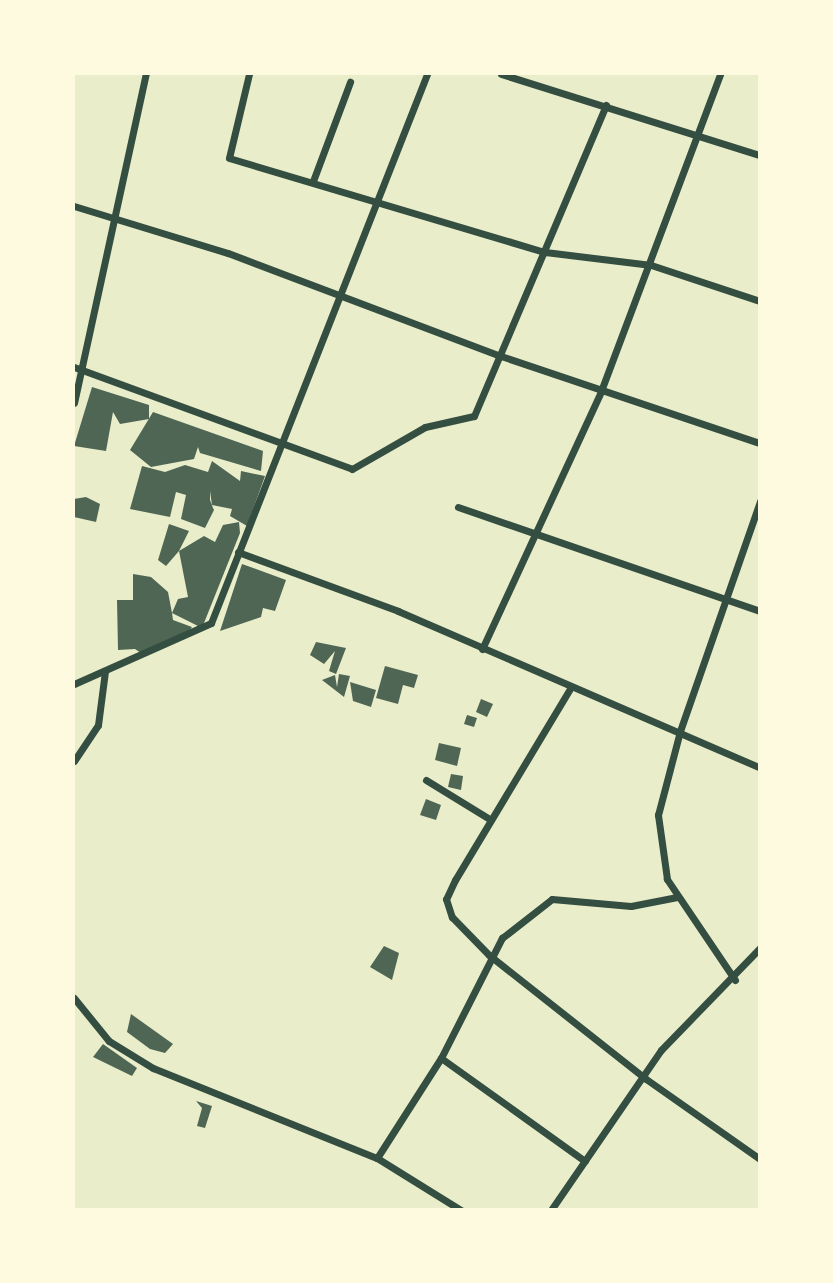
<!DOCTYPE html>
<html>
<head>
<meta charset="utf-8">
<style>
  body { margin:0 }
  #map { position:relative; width:833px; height:1283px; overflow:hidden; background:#e9edc9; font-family:Rubik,sans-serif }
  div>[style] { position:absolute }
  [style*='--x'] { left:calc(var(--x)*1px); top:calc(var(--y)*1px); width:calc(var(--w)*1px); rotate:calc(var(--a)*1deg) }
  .building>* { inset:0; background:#4f6655 }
  .minor>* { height:7px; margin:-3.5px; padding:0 3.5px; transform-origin:3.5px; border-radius:3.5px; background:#344e41 }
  span { translate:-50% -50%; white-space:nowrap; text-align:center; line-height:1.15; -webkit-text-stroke:5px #fefae0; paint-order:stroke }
  .frame { position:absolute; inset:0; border:75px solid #fefae0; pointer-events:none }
</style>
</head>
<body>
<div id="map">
  <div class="building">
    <i style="clip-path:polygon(92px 387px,149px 405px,149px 419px,120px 424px,113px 412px,106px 451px,74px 446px)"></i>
    <i style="clip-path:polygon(153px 412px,263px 451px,261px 471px,200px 453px,198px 447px,194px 459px,151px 467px,130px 450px)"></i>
    <i style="clip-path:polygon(212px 461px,240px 481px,241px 471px,265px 476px,247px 526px,230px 516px,232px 509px,212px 505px,210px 491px,210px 500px,213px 508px,214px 510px,205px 528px,181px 519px,186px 495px,176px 492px,170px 517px,130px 509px,142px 466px,165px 472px,185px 465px,208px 472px)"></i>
    <i style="clip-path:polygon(86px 497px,100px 504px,96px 522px,74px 517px,74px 499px)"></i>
    <i style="clip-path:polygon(239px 522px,240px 533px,202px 628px,172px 613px,173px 620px,192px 627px,186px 636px,144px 655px,135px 649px,118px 650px,117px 600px,133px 600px,133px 574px,151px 577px,168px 592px,172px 613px,178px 599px,188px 597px,179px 551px,166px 566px,158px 560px,169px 524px,189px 531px,179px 551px,204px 536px,215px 542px,223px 525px)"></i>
    <i style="clip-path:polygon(242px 564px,286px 580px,275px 611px,263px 608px,261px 617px,220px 631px)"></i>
    <i style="clip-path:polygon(316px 642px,346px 648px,336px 674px,329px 671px,335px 651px,324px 664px,310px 655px)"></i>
    <i style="clip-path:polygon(385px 666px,418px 675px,414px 688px,403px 685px,398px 704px,376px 698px)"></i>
    <i style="clip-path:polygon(339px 674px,350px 676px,344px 697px,322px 680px,335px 675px,337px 687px)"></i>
    <i style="clip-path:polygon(350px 682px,376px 690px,371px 707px,353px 701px)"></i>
    <i style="clip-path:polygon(481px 699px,493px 704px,487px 717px,476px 712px)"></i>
    <i style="clip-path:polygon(467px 715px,477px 718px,474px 727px,464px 724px)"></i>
    <i style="clip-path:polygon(439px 743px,461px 748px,457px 766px,435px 760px)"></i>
    <i style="clip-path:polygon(451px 774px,463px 776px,461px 790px,448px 787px)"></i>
    <i style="clip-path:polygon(426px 799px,441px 805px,436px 820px,420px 815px)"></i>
    <i style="clip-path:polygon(384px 946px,399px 953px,392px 980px,370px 967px)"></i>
    <i style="clip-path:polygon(131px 1014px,173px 1044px,165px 1053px,150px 1049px,127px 1032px)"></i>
    <i style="clip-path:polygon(103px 1044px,137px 1068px,132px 1076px,93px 1057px)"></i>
    <i style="clip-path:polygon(196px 1101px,212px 1106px,205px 1128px,197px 1126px,202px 1108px)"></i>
  </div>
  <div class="minor">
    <i style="--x:249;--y:74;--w:86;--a:103.4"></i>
    <i style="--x:229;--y:158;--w:330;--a:16.6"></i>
    <i style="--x:545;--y:252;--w:107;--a:7"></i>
    <i style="--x:651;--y:265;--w:115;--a:18.3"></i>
    <i style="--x:501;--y:74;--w:271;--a:17.4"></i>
    <i style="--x:313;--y:181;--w:106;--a:-69.5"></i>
    <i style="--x:74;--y:206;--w:161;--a:17"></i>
    <i style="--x:228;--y:253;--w:292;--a:20.7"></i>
    <i style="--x:501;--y:356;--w:273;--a:18.6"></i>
    <i style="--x:74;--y:367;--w:296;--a:20.1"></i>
    <i style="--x:352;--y:469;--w:84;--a:-29.9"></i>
    <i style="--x:425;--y:427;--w:50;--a:-12.7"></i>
    <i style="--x:474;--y:416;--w:338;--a:-67"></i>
    <i style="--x:74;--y:403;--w:337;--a:-77.7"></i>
    <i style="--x:458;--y:507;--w:319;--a:19"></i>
    <i style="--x:238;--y:552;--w:171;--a:20.2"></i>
    <i style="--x:398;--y:611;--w:395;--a:23.4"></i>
    <i style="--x:482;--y:649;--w:284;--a:-65.2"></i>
    <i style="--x:601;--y:391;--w:339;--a:-69.4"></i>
    <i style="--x:74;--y:684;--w:150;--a:-24"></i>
    <i style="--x:211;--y:623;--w:590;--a:-68.52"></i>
    <i style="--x:571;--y:687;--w:225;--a:121"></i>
    <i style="--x:455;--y:880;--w:21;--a:115"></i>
    <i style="--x:446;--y:899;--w:19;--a:72"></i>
    <i style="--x:452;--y:917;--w:53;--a:45.8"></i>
    <i style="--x:489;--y:955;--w:200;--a:38.3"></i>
    <i style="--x:646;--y:1079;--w:139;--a:35.1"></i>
    <i style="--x:74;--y:761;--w:43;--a:-56.3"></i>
    <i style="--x:98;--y:725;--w:54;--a:-82.6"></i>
    <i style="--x:426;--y:780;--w:76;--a:31.6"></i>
    <i style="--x:735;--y:980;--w:122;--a:-124"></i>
    <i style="--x:667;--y:879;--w:65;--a:-98"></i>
    <i style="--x:658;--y:815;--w:87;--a:-75.3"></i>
    <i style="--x:680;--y:731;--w:244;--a:-70.8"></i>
    <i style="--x:74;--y:998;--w:55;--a:50.9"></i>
    <i style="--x:109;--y:1041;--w:52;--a:31.5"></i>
    <i style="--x:153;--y:1068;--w:241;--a:21.9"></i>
    <i style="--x:377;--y:1158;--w:99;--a:31.8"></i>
    <i style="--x:441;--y:1058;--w:177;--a:35.6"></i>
    <i style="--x:377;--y:1158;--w:119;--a:-57.4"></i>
    <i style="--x:441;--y:1058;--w:135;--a:-63.1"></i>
    <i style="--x:502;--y:938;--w:63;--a:-38"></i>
    <i style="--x:552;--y:899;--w:79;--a:5.1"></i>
    <i style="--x:631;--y:906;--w:47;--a:-11.1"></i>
    <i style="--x:551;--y:1210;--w:194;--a:-55.5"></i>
    <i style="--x:661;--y:1050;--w:142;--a:-45.9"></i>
  </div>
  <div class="frame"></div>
</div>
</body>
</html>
